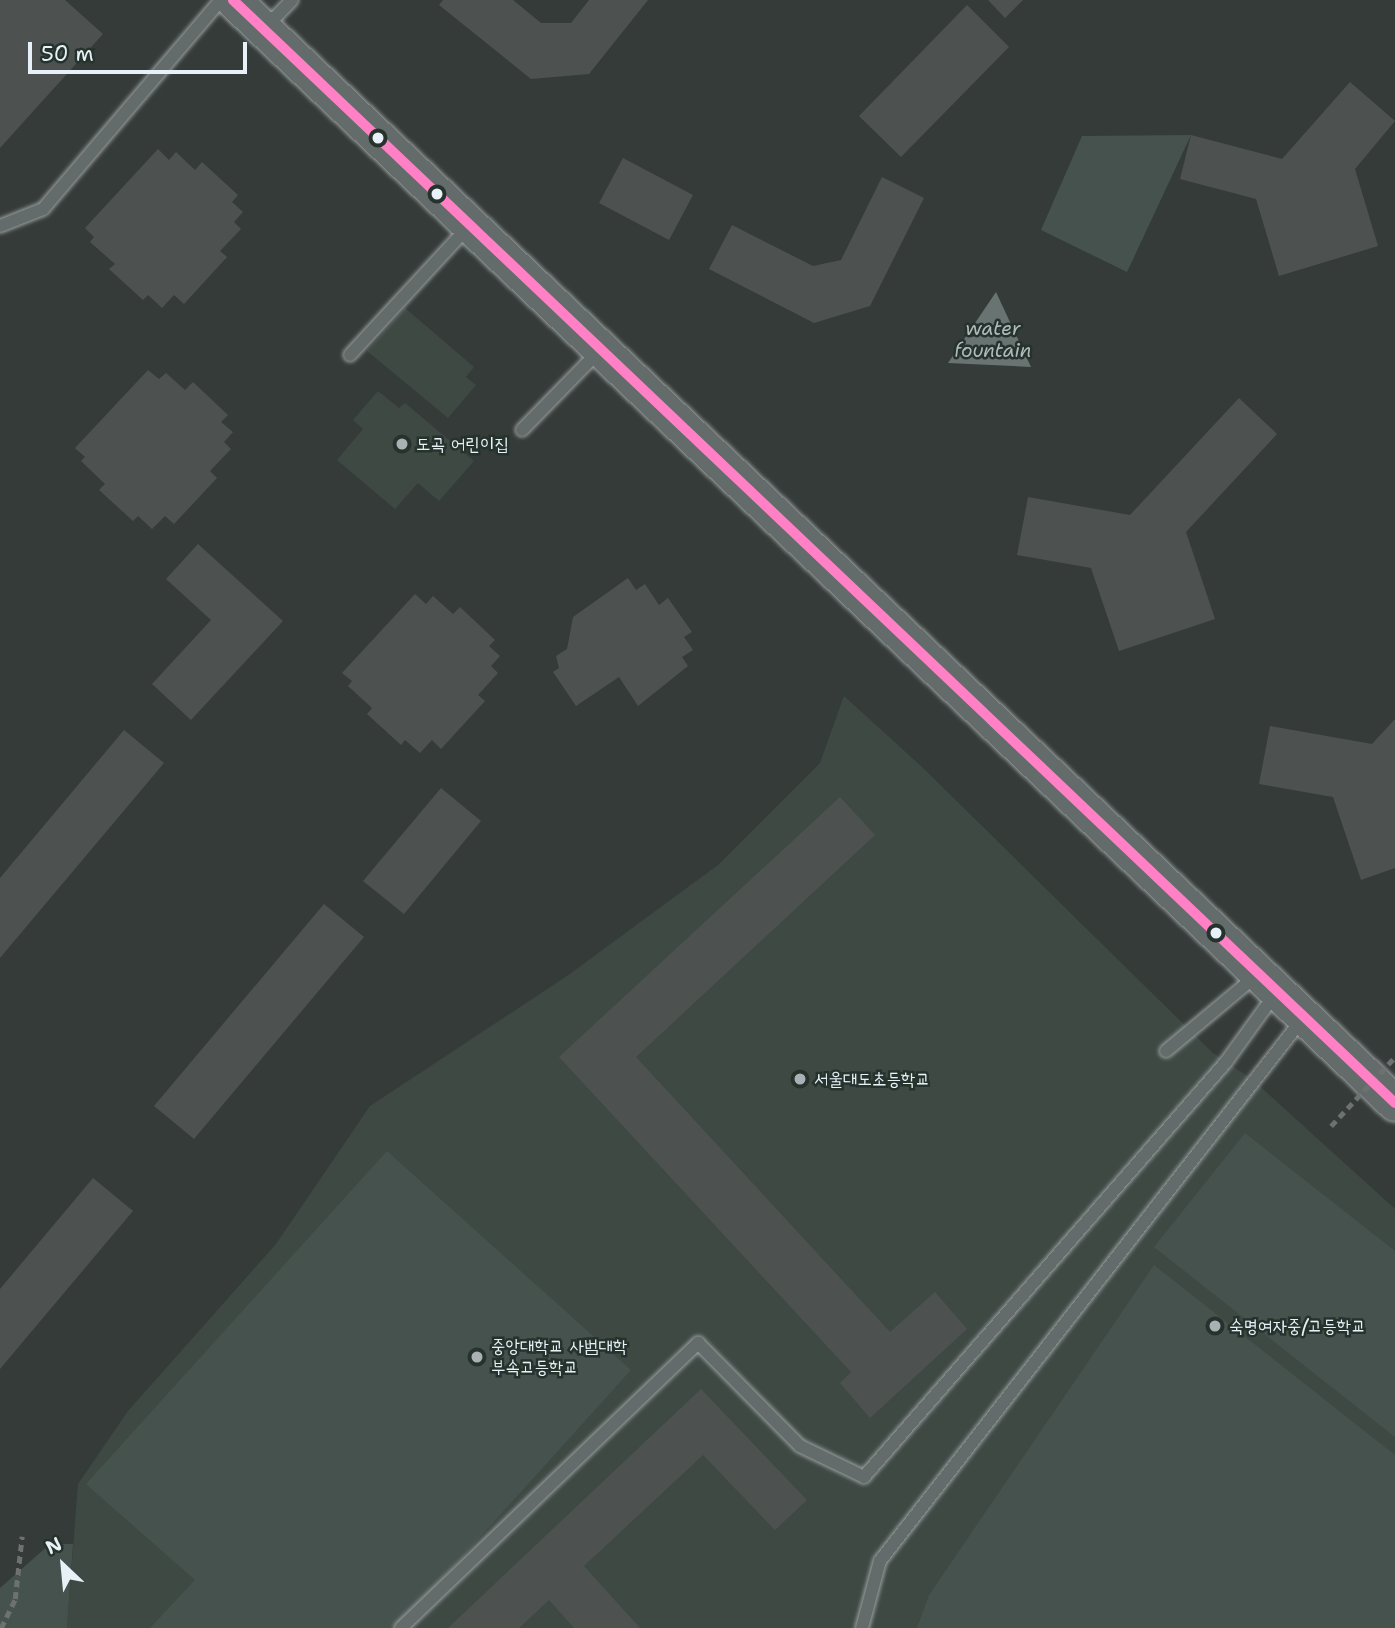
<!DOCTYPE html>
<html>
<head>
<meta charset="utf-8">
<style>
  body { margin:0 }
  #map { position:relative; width:1395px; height:1628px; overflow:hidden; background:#353b38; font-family:"Shantell Sans","Poor Story",sans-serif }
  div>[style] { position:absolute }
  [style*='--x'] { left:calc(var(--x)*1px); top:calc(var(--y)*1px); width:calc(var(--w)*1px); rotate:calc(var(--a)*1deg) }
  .built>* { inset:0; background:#3e4944 }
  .green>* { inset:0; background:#46524e }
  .water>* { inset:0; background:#687372 }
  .building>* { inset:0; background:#4d5250 }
  .path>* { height:4.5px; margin-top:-2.25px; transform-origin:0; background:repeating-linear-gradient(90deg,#6e7171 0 7px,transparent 0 12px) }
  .roads { filter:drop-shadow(0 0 2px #9a9f9f) drop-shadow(0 0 2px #9a9f9f) }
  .lane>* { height:12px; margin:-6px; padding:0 6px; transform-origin:6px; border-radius:6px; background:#646b6b }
  .secondary>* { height:35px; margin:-17.5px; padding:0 17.5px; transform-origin:17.5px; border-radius:17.5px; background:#646b6b }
  .path-bridge>* { height:4.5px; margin-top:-2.25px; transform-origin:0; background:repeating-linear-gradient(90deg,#6e7171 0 7px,transparent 0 12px) }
  .bus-1>* { height:10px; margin:-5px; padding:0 5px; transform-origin:5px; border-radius:5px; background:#ff80c5 }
  .dots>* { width:19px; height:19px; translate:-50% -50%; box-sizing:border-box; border:4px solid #26332d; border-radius:50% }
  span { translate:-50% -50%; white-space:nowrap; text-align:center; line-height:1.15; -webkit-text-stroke:5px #26332d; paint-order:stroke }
  .poi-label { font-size:18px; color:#e8f1f8 }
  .left { translate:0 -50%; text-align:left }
  .water-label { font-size:19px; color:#b1bbbe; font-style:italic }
  .north { position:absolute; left:28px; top:1530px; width:70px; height:70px; -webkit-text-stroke:5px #26332d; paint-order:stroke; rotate:334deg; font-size:19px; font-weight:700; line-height:28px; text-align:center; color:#e8f1f8 }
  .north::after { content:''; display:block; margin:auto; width:24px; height:32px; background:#e8f1f8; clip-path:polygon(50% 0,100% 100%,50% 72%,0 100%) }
  .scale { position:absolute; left:28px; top:42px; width:219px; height:32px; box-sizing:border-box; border:4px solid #e8f1f8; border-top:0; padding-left:9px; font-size:21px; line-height:24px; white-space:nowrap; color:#e8f1f8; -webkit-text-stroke:5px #26332d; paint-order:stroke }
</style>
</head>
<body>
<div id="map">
  <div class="built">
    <i style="clip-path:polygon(405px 308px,474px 367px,466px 377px,476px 385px,448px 418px,367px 351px)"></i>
    <i style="clip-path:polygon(378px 391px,399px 408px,405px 403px,474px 461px,439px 501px,418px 483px,395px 509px,337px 460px,363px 429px,353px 420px)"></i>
    <i style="clip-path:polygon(844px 696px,922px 767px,1213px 1053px,1253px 1080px,1395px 1209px,1395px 1628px,67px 1628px,78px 1484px,128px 1411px,276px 1244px,370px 1106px,567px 976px,718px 865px,820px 763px)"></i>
  </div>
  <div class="green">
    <i style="clip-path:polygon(1191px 135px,1127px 272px,1041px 230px,1082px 136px)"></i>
    <i style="clip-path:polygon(1245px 1133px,1395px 1251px,1395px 1437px,1154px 1247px)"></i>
    <i style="clip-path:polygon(387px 1151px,631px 1370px,398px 1628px,150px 1628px,195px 1580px,86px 1484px)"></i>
    <i style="clip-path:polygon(1154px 1265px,1395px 1455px,1395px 1628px,917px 1628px,929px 1595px)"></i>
    <i style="clip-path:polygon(50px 1544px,73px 1544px,67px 1628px,0 1628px,0 1588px)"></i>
  </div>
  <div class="water">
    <i style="clip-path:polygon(996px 292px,1031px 367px,948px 363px)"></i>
  </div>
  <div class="building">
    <i style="clip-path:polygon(0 0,65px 0,103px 34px,0 148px)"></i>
    <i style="clip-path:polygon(443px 0,513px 0,541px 23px,571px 23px,589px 0,648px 0,589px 74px,531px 79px,439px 5px)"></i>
    <i style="clip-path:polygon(988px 0,1023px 0,1005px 18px)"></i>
    <i style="clip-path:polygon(967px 5px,1009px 47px,901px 157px,859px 116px)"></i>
    <i style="clip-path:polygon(1350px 82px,1395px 121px,1355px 169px,1378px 246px,1279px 276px,1256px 199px,1180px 179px,1191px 135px,1282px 159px)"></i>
    <i style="clip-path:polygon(158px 149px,169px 160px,176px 152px,195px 170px,202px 162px,238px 195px,232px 202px,243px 212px,234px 222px,241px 229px,220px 251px,227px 257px,184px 304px,174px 295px,162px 308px,148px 295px,143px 300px,109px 269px,115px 264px,90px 242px,94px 237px,85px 228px)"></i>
    <i style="clip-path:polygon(623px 158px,693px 195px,669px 240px,599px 203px)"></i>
    <i style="clip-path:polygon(882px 177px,924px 198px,870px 306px,814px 323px,709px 269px,732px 225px,813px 266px,841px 260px)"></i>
    <i style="clip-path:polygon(148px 370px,159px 379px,166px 373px,185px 390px,193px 382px,228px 415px,221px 422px,233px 432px,224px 442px,231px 449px,210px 471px,217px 478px,174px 524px,165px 516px,152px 529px,138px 516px,133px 521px,99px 490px,105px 484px,81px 461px,85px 457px,75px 448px)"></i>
    <i style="clip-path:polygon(1239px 398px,1277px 434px,1186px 532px,1215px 619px,1119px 651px,1091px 568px,1017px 555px,1028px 497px,1130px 515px)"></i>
    <i style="clip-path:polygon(198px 544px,283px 621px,191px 720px,152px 684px,211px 620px,166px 579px)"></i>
    <i style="clip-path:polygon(628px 578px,636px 590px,645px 584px,659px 605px,668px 598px,692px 632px,684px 637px,693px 650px,682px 657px,688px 666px,638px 706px,619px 677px,576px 706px,553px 672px,559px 668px,556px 656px,567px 649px,573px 617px)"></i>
    <i style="clip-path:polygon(415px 594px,426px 604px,433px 596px,453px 614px,460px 607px,495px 640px,489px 646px,500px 656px,491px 666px,498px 673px,478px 695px,485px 701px,441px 749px,432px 740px,420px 753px,405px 740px,401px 745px,367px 714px,372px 708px,348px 686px,352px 681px,342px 673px)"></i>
    <i style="clip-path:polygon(1395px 719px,1395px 868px,1361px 880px,1333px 797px,1259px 784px,1270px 726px,1372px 744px)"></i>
    <i style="clip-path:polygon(124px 730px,164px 763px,0 958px,0 878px)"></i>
    <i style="clip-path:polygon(441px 788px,481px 821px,404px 914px,363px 881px)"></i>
    <i style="clip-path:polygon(840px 797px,875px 835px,636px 1057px,890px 1332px,935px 1292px,967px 1329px,870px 1418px,840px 1383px,851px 1372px,559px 1057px)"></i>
    <i style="clip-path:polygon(324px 904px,364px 937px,194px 1139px,154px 1106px)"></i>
    <i style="clip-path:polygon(93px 1178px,133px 1211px,0 1369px,0 1289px)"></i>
    <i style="clip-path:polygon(701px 1389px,807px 1500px,775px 1530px,703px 1455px,584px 1566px,640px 1628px,574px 1628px,549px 1600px,519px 1628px,448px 1628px)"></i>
  </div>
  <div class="path">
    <i style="--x:1;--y:1628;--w:32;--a:-64"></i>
    <i style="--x:15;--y:1599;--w:63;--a:-83.7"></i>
  </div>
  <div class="roads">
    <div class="lane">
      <i style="--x:264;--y:29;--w:40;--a:-46"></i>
      <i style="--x:0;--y:226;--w:46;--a:-21.6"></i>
      <i style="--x:43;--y:209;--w:275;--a:-49.6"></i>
      <i style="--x:350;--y:355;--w:176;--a:-47.3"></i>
      <i style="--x:522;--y:430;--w:112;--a:-45.7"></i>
      <i style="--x:1166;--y:1051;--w:119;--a:-39.9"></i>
      <i style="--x:401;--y:1628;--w:412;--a:-43.8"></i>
      <i style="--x:698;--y:1343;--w:145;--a:45.3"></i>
      <i style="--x:800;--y:1446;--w:71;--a:25.8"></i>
      <i style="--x:864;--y:1477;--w:551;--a:-48.9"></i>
      <i style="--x:1226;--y:1062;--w:85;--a:-54.1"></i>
      <i style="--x:862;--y:1628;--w:69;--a:-75"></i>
      <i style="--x:880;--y:1561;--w:690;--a:-52.07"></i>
    </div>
    <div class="secondary">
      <i style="--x:233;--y:0;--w:1602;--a:43.51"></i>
    </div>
  </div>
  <div class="path-bridge">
    <i style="--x:1331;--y:1126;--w:94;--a:-47.2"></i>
  </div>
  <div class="bus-1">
    <i style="--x:233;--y:0;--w:1602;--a:43.51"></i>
  </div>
  <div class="dots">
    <i style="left:378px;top:138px;background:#e8f1f8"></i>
    <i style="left:437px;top:194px;background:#e8f1f8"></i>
    <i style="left:402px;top:444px;background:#a9b1b5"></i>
    <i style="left:1216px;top:933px;background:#e8f1f8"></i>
    <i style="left:800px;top:1079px;background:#a9b1b5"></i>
    <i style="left:1215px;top:1326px;background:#a9b1b5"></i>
    <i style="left:477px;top:1357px;background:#a9b1b5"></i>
  </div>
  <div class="poi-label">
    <span class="left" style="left:416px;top:444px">도곡 어린이집</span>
    <span class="left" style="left:814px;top:1079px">서울대도초등학교</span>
    <span class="left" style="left:1229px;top:1326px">숙명여자중/고등학교</span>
    <span class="left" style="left:491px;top:1357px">중앙대학교 사범대학<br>부속고등학교</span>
  </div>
  <div class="water-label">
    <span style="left:993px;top:340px">water<br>fountain</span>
  </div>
  <div class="north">N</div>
  <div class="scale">50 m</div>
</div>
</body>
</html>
